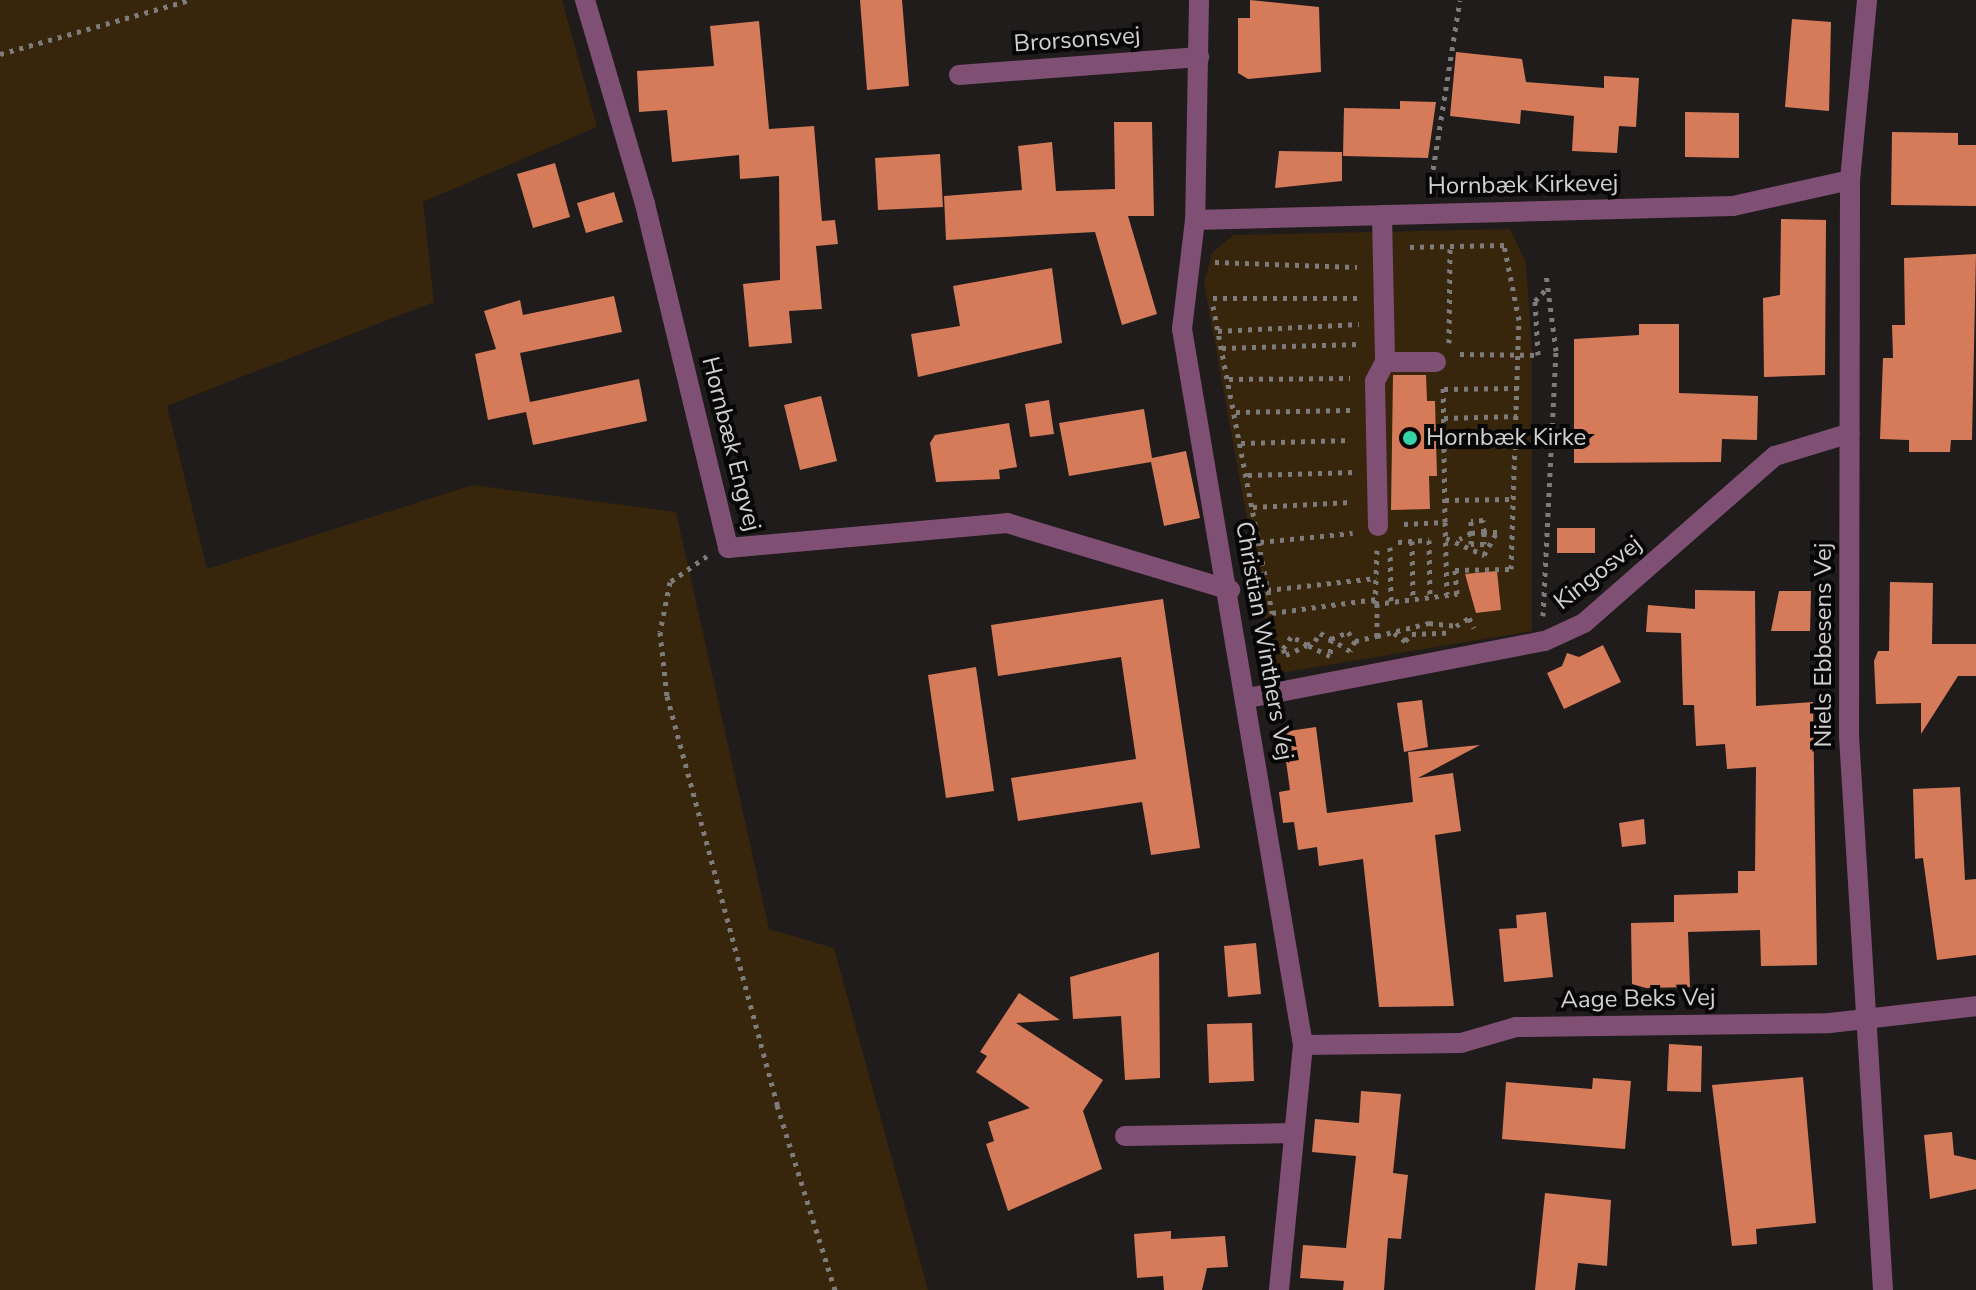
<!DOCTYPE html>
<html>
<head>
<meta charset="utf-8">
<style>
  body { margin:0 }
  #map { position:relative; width:1976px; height:1290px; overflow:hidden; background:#201c1c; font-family:"Nunito Sans",sans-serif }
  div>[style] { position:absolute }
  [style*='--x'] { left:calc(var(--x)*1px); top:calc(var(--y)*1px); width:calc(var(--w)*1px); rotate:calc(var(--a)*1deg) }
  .green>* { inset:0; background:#37250c }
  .building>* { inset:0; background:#d57b5a }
  .path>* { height:5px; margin-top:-2.5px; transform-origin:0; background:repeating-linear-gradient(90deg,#7e7b7b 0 4px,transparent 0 10px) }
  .minor>* { height:20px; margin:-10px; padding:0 10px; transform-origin:10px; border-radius:10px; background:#805074 }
  .dots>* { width:22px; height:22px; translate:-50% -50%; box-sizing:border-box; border:4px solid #080707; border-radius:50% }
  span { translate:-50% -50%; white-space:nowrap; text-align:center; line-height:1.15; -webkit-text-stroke:8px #080707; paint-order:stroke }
  .street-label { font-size:24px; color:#d3d0d1 }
  .poi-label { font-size:24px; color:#d3d0d1 }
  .left { translate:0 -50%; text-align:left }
</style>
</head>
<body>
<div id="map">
  <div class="green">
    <i style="clip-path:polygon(0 0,562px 0,597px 127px,423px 202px,434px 302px,167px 406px,207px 569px,473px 485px,676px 512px,769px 929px,834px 948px,928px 1290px,0 1290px)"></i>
    <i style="clip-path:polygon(1510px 229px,1526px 263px,1532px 352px,1532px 631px,1275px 674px,1204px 283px,1212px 253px,1233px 235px)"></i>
  </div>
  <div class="building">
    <i style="clip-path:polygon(860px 0,902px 0,909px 86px,867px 90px)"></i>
    <i style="clip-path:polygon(1250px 0,1319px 7px,1321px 72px,1248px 79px,1238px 73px,1238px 18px,1250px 18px)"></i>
    <i style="clip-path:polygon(1792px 19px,1831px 22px,1829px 111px,1785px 107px)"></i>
    <i style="clip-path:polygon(759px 21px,769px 129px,814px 126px,822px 221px,835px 220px,838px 244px,816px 246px,822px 309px,789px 311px,792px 343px,749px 347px,743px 284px,780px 280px,779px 176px,740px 179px,739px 155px,672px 162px,667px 110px,639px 112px,637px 71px,714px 66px,710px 26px)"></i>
    <i style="clip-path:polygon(1456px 52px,1522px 59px,1526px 82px,1604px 88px,1604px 76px,1639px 78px,1636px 127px,1619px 126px,1617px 153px,1572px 151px,1574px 116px,1521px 110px,1520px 124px,1450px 116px)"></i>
    <i style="clip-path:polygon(1400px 101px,1436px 102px,1428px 158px,1343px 156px,1344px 108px,1400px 109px)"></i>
    <i style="clip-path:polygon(1685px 112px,1739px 113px,1739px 158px,1685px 157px)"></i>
    <i style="clip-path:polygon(1114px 122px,1152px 122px,1154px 216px,1128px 216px,1157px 314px,1122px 325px,1095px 232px,946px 240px,944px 196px,1022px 190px,1018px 146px,1052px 142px,1056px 191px,1115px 189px)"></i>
    <i style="clip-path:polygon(1892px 132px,1958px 133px,1958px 145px,1976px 145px,1976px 206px,1891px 205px)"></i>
    <i style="clip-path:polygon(1279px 151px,1342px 152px,1342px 181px,1275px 188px)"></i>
    <i style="clip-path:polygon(940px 154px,943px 207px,878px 210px,875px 158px)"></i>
    <i style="clip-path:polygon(555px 163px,570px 217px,533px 228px,517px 174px)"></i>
    <i style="clip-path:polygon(614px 192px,623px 222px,586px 233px,577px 203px)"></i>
    <i style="clip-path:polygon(1781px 219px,1826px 220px,1825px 375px,1764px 377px,1763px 298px,1780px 295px)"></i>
    <i style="clip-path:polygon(1976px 254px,1972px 440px,1951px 440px,1950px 452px,1909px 452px,1909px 440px,1880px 439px,1883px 358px,1893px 358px,1892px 325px,1905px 325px,1904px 258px)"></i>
    <i style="clip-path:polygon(1052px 268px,1062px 343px,918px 377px,911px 334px,960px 326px,953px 286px)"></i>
    <i style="clip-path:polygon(614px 296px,622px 332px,520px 353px,530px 402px,639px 379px,647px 421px,533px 445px,526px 412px,488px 420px,475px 354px,496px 349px,484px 311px,520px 300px,523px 315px)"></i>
    <i style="clip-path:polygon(1639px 324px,1679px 324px,1679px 393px,1758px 396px,1757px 440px,1722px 439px,1721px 462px,1574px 463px,1574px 339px,1639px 335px)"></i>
    <i style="clip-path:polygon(1393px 375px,1426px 375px,1427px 401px,1435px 401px,1437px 476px,1429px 476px,1430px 509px,1391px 510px)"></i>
    <i style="clip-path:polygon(821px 396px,837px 461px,800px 470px,784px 405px)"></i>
    <i style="clip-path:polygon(1049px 400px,1054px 434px,1030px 437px,1025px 404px)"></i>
    <i style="clip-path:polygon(1144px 409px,1152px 458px,1186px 451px,1200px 518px,1164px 526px,1151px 462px,1069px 476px,1059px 423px)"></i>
    <i style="clip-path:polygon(1009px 423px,1017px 467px,999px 470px,1000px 479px,936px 482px,930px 443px,935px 435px)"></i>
    <i style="clip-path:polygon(1557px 528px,1595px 528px,1595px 553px,1557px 553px)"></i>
    <i style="clip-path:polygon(1497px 571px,1501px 610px,1476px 613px,1465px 574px)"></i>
    <i style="clip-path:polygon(1890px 582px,1933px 583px,1932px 644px,1976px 644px,1976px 676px,1958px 676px,1921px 734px,1921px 703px,1876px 704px,1874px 661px,1878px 651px,1889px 651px)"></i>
    <i style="clip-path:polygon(1695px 590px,1755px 591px,1756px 706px,1813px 702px,1817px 965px,1761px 966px,1760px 930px,1688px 932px,1690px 987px,1646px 988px,1632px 984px,1631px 923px,1674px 922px,1674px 895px,1738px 893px,1738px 871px,1755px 871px,1756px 767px,1727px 769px,1725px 744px,1696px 746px,1694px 705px,1683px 705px,1681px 633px,1646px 632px,1648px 605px,1695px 609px)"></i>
    <i style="clip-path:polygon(1779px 591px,1811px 591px,1810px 631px,1771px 631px)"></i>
    <i style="clip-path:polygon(1163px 599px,1200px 848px,1151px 855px,1142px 802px,1018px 821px,1011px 778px,1136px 759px,1121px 657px,998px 676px,991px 625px)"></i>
    <i style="clip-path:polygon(1603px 645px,1621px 682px,1564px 709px,1547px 673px,1562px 666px,1567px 653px,1579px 657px)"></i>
    <i style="clip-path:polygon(976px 667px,994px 791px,946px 798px,928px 675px)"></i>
    <i style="clip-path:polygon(1422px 700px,1428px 747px,1404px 752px,1397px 703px)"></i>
    <i style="clip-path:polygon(1316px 727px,1327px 813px,1413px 802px,1408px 752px,1480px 745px,1418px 778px,1453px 773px,1461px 831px,1435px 835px,1454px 1006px,1379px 1007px,1363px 859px,1319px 866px,1317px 847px,1298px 850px,1294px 822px,1283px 823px,1279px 792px,1290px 790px,1282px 732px)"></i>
    <i style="clip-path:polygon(1960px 787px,1965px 880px,1976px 879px,1976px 955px,1937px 960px,1923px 858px,1915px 859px,1913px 789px)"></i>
    <i style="clip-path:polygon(1644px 819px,1646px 844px,1622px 847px,1619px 823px)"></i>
    <i style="clip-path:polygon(1546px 912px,1553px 977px,1504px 982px,1499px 929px,1517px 928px,1516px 915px)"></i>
    <i style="clip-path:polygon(1256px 943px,1261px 994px,1228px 997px,1224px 946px)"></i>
    <i style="clip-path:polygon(1159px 952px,1160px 1078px,1125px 1080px,1121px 1016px,1073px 1019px,1070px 977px)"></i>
    <i style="clip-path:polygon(1019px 993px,1060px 1020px,1016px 1023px,1103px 1080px,1083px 1111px,1102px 1169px,1008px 1211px,986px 1144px,994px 1141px,988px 1122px,1030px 1108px,976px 1072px,987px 1056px,980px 1052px)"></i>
    <i style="clip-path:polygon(1252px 1023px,1254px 1081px,1209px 1083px,1207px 1024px)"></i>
    <i style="clip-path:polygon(1669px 1044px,1702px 1046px,1701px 1092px,1667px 1091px)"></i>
    <i style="clip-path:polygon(1803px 1077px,1816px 1223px,1756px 1229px,1757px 1244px,1732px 1246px,1712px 1085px)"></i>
    <i style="clip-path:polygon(1593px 1078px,1631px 1081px,1625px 1149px,1502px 1139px,1506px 1082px,1592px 1089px)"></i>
    <i style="clip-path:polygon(1361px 1091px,1401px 1094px,1393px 1173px,1408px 1175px,1401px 1239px,1388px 1238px,1384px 1290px,1343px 1290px,1344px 1281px,1300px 1278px,1303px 1245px,1346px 1248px,1356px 1156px,1312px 1152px,1315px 1119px,1359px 1123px)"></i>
    <i style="clip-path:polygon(1952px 1132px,1954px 1155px,1976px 1160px,1976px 1189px,1930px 1199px,1924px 1135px)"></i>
    <i style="clip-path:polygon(1545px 1193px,1611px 1200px,1607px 1266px,1578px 1263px,1575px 1290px,1535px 1290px)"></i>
    <i style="clip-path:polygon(1171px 1231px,1171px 1239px,1225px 1236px,1228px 1267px,1207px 1268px,1202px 1290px,1164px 1290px,1163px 1276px,1137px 1278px,1134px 1234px)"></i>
  </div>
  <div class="path">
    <i style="--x:0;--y:54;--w:198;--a:-15.9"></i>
    <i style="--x:1430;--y:189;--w:191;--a:-81"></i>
    <i style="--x:1215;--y:262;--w:142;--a:2"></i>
    <i style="--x:1213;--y:298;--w:144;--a:0"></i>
    <i style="--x:1213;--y:306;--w:313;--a:79.1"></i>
    <i style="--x:1272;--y:613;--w:105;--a:-7.7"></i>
    <i style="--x:1218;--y:331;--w:141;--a:-2.8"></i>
    <i style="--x:1449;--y:343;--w:99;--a:-89.4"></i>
    <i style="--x:1222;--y:348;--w:137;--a:-1.7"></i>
    <i style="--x:1460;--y:354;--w:78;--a:0.7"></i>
    <i style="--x:1538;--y:355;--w:54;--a:-93.2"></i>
    <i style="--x:1535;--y:301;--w:18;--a:-47"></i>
    <i style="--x:1229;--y:379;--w:121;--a:-0.5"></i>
    <i style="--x:1444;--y:389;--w:74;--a:-0.8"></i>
    <i style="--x:1236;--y:412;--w:114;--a:-1"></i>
    <i style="--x:1444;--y:418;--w:73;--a:-1.6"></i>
    <i style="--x:1241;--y:443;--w:109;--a:-1.6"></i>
    <i style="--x:1444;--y:445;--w:72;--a:-0.8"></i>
    <i style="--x:1248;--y:475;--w:106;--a:-1.6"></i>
    <i style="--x:1445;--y:500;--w:68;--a:-0.8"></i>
    <i style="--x:1253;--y:507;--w:98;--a:-2.9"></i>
    <i style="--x:1445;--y:522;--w:72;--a:88.4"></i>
    <i style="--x:1404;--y:524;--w:41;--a:-2.8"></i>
    <i style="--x:1445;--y:522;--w:136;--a:-90.8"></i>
    <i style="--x:1484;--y:532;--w:12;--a:90"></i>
    <i style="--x:1484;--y:544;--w:13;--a:180"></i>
    <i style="--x:1471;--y:544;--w:11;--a:-90"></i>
    <i style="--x:1471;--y:533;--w:13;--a:-4"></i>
    <i style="--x:1446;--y:538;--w:42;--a:24.1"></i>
    <i style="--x:1484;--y:555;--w:26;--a:-61"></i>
    <i style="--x:1497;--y:532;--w:13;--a:180"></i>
    <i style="--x:1484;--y:532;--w:12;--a:-95"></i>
    <i style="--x:1483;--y:520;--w:12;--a:175"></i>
    <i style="--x:1471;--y:521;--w:12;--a:90"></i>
    <i style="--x:1471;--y:533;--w:13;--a:153"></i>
    <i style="--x:1412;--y:541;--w:56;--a:89"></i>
    <i style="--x:1260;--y:542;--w:93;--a:-5.5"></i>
    <i style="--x:1398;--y:542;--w:31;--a:-4"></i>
    <i style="--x:1429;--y:540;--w:56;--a:89"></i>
    <i style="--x:1390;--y:547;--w:54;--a:88.9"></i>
    <i style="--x:1377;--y:550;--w:54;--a:92.1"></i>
    <i style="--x:1375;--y:604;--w:83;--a:-7"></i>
    <i style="--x:1457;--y:594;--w:24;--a:-95"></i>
    <i style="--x:1455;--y:570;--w:56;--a:-1"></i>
    <i style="--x:1511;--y:569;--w:249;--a:-88.2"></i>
    <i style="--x:1519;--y:320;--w:76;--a:-101.3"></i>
    <i style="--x:1504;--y:245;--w:97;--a:178.8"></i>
    <i style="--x:707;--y:556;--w:45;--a:144.9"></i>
    <i style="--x:670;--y:582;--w:51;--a:101.3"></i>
    <i style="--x:660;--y:632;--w:64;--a:83.8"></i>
    <i style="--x:667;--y:696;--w:424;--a:74.9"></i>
    <i style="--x:777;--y:1105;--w:194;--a:72.6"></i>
    <i style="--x:1267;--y:590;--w:110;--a:-6.3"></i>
    <i style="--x:1377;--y:603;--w:33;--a:90"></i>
    <i style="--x:1377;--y:636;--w:54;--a:-14"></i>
    <i style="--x:1429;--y:623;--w:27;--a:6"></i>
    <i style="--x:1456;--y:626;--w:15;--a:-32"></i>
    <i style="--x:1469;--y:618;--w:11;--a:63"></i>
    <i style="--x:1543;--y:616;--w:265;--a:-87.2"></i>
    <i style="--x:1556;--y:351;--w:78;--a:-97.4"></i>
    <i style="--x:1394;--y:633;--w:14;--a:36"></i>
    <i style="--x:1405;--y:641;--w:10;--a:-45"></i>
    <i style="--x:1412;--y:634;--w:34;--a:-2"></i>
    <i style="--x:1355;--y:641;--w:11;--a:117"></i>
    <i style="--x:1350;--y:651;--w:22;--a:-148"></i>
    <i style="--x:1331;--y:639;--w:17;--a:93"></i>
    <i style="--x:1330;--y:656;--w:25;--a:-154"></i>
    <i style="--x:1307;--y:645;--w:9;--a:-148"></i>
    <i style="--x:1299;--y:640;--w:9;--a:-159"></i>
    <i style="--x:1291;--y:637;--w:14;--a:124"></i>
    <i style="--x:1283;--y:649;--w:7;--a:63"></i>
    <i style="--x:1286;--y:655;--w:23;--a:-25"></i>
    <i style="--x:1307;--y:645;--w:9;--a:-27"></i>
    <i style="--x:1315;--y:641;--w:9;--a:-58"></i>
    <i style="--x:1320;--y:633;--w:13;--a:29"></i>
    <i style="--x:1331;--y:639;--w:18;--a:-22"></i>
    <i style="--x:1348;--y:632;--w:11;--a:52"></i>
    <i style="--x:1355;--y:641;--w:23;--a:-13"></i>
  </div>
  <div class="minor">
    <i style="--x:585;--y:0;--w:213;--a:73.6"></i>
    <i style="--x:645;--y:204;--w:354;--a:76.4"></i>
    <i style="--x:728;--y:548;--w:280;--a:-5.1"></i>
    <i style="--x:1007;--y:523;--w:233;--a:16.7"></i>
    <i style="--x:1199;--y:0;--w:220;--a:91"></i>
    <i style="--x:1195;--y:220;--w:110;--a:96.8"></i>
    <i style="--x:1182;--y:329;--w:726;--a:80.41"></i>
    <i style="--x:1303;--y:1045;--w:246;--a:95.6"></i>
    <i style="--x:1867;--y:0;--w:181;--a:95.4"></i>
    <i style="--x:1850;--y:180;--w:556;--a:90.1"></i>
    <i style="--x:1849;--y:736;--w:555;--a:86.49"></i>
    <i style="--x:959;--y:75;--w:241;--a:-4.3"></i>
    <i style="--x:1382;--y:215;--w:147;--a:88.8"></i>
    <i style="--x:1385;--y:362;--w:51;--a:0"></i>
    <i style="--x:1195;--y:220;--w:538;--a:-1.49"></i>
    <i style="--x:1733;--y:206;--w:120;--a:-12.5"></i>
    <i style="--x:1378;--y:526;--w:145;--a:-91.2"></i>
    <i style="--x:1375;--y:381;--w:21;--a:-62"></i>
    <i style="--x:1248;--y:698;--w:302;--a:-10.9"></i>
    <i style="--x:1545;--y:641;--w:43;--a:-24.8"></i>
    <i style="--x:1584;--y:623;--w:254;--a:-41.2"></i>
    <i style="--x:1775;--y:456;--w:78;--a:-17"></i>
    <i style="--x:1303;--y:1045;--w:158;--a:-0.7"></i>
    <i style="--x:1461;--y:1043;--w:57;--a:-16.2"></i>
    <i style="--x:1516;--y:1027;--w:314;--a:-0.7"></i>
    <i style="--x:1830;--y:1023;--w:147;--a:-6.6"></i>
    <i style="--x:1125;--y:1136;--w:169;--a:-1"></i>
  </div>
  <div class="dots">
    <i style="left:1410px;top:438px;background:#34d4a8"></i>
  </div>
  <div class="street-label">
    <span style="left:1077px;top:40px;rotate:-4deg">Brorsonsvej</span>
    <span style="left:1523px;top:185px;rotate:-1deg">Hornbæk Kirkevej</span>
    <span style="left:731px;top:444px;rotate:76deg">Hornbæk Engvej</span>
    <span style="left:1598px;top:573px;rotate:-38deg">Kingosvej</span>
    <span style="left:1264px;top:641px;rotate:80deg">Christian Winthers Vej</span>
    <span style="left:1824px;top:645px;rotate:-90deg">Niels Ebbesens Vej</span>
    <span style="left:1638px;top:999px;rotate:-1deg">Aage Beks Vej</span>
  </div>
  <div class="poi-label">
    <span class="left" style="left:1426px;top:438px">Hornbæk Kirke</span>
  </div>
</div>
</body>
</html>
